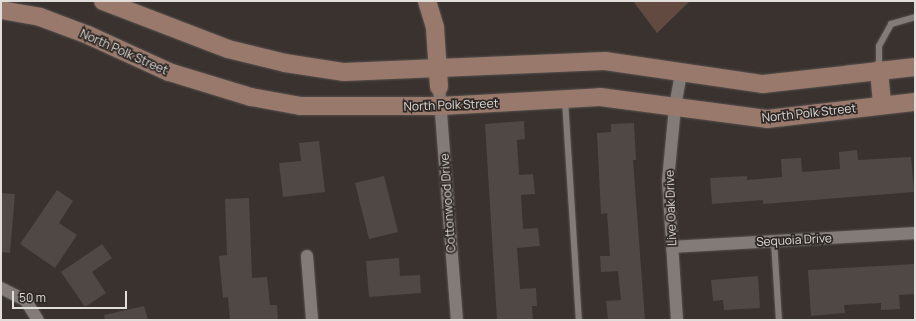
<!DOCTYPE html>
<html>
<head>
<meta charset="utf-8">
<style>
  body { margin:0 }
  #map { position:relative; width:916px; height:321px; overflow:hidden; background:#39322f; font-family:Manrope,sans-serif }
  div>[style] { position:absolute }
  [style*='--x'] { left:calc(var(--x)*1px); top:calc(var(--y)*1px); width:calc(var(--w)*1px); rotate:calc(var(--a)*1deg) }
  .green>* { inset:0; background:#624a41 }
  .building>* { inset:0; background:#4f4845 }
  .roads { filter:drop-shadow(0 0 1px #56514e) drop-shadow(0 0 1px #56514e) }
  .lane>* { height:6px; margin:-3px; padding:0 3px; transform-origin:3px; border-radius:3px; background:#837b78 }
  .street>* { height:12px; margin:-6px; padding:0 6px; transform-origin:6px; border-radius:6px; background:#837b78 }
  .secondary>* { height:18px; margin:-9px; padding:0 9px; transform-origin:9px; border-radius:9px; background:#99796b }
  span { translate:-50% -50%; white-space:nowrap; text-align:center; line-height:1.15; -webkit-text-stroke:3.5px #2e2825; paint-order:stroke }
  .street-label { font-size:12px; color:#e1dddb }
  .frame { position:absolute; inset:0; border:2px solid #e1dddb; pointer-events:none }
  .scale { position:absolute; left:12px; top:291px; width:115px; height:18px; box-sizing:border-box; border:2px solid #e1dddb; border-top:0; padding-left:5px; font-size:12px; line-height:14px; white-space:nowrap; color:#e1dddb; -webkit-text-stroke:3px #2e2825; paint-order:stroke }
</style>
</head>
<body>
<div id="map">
  <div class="green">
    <i style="clip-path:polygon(633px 1px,690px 1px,657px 33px)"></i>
  </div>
  <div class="building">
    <i style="clip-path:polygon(524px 121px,525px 139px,517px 140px,519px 175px,533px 174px,535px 194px,521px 195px,523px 229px,538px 228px,540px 246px,517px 248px,520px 289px,536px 288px,537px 306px,532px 306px,533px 320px,497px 320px,485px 124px)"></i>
    <i style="clip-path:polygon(634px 123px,636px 160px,633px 160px,645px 320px,608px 320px,606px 301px,621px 300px,618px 271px,601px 272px,600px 256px,610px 256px,607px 213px,601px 214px,597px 133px,611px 132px,611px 124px)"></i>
    <i style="clip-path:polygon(319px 141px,325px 192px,283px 197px,279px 163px,301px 161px,299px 143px)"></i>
    <i style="clip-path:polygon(857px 150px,858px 160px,911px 157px,914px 192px,763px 204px,763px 200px,712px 204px,710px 178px,747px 176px,747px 180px,782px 177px,781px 159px,801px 158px,802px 172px,840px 169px,839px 152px)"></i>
    <i style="clip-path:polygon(384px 176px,398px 232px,369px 239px,355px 183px)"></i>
    <i style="clip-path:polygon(57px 190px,73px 201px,59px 223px,77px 235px,55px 268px,20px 244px)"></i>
    <i style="clip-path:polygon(1px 193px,15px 194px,10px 253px,1px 252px)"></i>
    <i style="clip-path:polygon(249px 198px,252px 278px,267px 277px,270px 305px,277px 305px,278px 320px,230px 320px,228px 297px,223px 298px,219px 256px,227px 255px,225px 199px)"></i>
    <i style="clip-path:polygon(102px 244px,112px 258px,92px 272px,106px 293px,85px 307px,61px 272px)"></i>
    <i style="clip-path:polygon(399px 258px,400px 276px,420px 275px,421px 293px,369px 297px,366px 261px)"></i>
    <i style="clip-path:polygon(915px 264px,915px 294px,899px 295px,900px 309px,881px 310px,881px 303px,844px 305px,845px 313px,811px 316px,808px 270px)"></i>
    <i style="clip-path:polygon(758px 276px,760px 308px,724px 310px,723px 300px,713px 301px,711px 280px)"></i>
    <i style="clip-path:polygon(144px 306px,148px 320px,105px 320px,104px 315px)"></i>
  </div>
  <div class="roads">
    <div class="lane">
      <i style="--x:879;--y:70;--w:24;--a:-90"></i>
      <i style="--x:879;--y:46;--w:25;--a:-61"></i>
      <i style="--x:891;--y:24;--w:25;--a:-16"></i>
      <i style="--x:565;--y:100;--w:220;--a:86.4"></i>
      <i style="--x:774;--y:241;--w:79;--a:86.4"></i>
    </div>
    <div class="street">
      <i style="--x:439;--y:87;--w:234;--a:85.6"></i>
      <i style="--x:672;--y:247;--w:243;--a:-3.3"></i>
      <i style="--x:307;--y:256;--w:64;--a:85.5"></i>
      <i style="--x:1;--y:288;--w:28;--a:27"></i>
      <i style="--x:26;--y:301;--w:22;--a:58"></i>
      <i style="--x:677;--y:320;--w:140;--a:-93.7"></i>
      <i style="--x:668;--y:180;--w:73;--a:-84.5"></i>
      <i style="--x:675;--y:107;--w:36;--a:-80"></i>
    </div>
    <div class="secondary">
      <i style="--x:103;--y:1;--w:134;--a:21"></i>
      <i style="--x:228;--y:49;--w:59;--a:13.8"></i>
      <i style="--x:285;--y:63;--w:60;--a:8.7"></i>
      <i style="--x:344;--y:72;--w:261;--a:-2.4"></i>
      <i style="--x:605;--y:61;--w:160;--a:8.3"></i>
      <i style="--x:763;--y:84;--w:153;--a:-6.4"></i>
      <i style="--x:427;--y:1;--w:28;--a:73"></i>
      <i style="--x:435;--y:28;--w:59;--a:86.1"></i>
      <i style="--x:1;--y:10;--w:40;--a:10"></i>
      <i style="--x:40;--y:17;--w:51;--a:20.6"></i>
      <i style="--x:88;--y:35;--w:89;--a:24.6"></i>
      <i style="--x:169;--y:72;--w:86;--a:17"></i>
      <i style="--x:251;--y:97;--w:51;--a:10.2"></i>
      <i style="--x:301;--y:106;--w:140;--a:0"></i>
      <i style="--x:441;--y:106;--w:159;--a:-3.2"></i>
      <i style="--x:600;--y:97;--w:168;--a:7.5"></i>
      <i style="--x:767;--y:119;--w:149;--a:-6.6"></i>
      <i style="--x:879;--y:70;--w:35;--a:85"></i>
    </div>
  </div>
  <div class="street-label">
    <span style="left:124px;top:52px;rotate:24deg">North Polk Street</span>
    <span style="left:451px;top:105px;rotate:-2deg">North Polk Street</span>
    <span style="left:809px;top:113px;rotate:-6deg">North Polk Street</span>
    <span style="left:448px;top:203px;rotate:-94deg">Cottonwood Drive</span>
    <span style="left:671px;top:208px;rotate:-92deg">Live Oak Drive</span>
    <span style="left:794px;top:240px;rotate:-3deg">Sequoia Drive</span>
  </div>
  <div class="frame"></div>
  <div class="scale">50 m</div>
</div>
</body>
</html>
